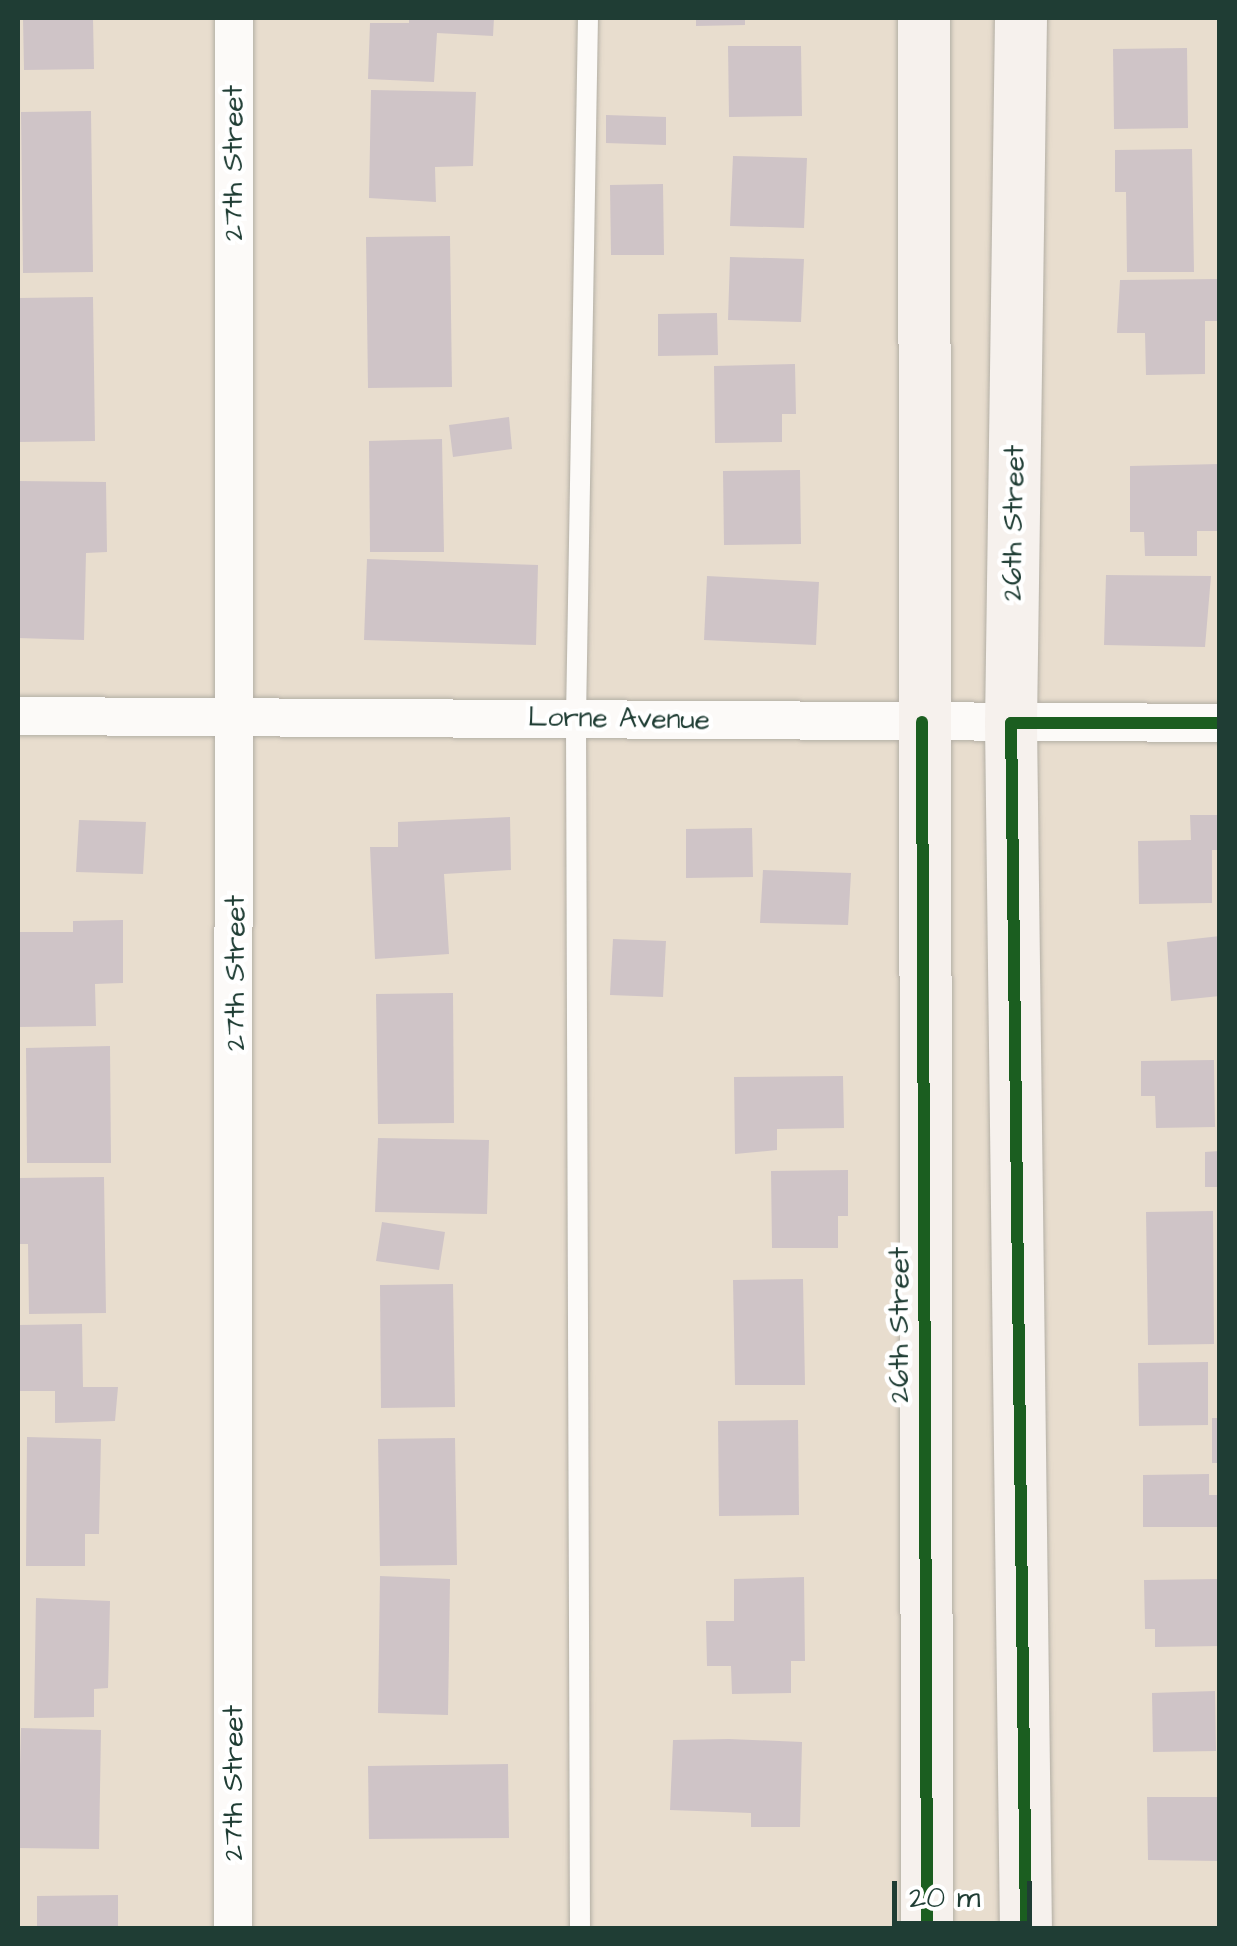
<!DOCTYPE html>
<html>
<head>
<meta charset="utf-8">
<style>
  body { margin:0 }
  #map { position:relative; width:1237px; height:1946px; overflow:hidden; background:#e8ddce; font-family:"Architects Daughter",sans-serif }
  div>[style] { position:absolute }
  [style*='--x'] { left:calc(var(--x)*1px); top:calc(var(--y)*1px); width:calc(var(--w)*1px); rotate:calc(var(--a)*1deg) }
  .building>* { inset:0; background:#cfc4c7 }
  .roads { filter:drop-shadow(0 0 2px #b2aea4) drop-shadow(0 0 2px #b2aea4) }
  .lane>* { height:20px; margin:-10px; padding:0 10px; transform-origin:10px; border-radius:10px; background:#fcfaf8 }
  .street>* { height:38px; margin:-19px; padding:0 19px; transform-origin:19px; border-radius:19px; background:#fcfaf8 }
  .secondary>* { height:52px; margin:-26px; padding:0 26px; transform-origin:26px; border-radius:26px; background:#f6f1ed }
  .cycleway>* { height:12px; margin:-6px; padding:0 6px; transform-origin:6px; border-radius:6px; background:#1b5e20 }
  span { translate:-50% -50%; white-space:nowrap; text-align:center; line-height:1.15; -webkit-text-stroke:9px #fff; paint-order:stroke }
  .street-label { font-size:28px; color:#1f3d34 }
  .frame { position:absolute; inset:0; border:20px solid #1f3d34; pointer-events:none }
  .scale { position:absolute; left:892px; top:1881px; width:140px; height:45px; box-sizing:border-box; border:5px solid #1f3d34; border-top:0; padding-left:12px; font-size:30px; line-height:35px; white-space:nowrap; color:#1f3d34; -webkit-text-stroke:8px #fff; paint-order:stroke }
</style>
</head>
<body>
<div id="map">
  <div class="building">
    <i style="clip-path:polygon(23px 18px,93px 18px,94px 69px,24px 70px)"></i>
    <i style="clip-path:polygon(409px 18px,494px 18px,493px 36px,437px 33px,434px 82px,368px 79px,370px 23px,409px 23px)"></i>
    <i style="clip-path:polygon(696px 18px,745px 18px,745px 25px,696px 26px)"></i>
    <i style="clip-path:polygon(728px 46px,801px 46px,802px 116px,729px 117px)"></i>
    <i style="clip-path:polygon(1187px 48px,1188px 128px,1114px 129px,1113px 49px)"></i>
    <i style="clip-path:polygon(371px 90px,476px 92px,473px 166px,435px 167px,436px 202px,369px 198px)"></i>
    <i style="clip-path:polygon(91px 111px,93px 272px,23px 273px,21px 112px)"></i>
    <i style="clip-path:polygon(606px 115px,666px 117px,666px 145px,606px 143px)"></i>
    <i style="clip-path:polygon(1192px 149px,1194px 272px,1127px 272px,1126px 192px,1115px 192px,1115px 150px)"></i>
    <i style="clip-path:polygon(733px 156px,807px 158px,804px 228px,730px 226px)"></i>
    <i style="clip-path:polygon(663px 184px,664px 255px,611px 255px,610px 185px)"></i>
    <i style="clip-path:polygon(450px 236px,452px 387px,368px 388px,366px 237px)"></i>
    <i style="clip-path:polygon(730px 257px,804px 259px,801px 322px,728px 320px)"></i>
    <i style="clip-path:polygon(1220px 279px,1220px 321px,1205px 321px,1205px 374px,1146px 375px,1145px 333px,1117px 333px,1120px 280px)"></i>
    <i style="clip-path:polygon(93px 297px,95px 441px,18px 442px,18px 298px)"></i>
    <i style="clip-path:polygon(717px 313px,718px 355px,658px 356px,658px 314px)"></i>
    <i style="clip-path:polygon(795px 364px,796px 414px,782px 414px,782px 442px,715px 443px,714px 366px)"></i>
    <i style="clip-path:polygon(509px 417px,512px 449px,453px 457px,449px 425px)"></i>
    <i style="clip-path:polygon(442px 439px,444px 552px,370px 552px,369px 441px)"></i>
    <i style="clip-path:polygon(1220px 464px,1220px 531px,1197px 531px,1197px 556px,1145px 556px,1144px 532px,1130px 532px,1130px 466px)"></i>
    <i style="clip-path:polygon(800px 470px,801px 544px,724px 545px,723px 471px)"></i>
    <i style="clip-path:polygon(18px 481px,106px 482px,107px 552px,86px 553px,84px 640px,18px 638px)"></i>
    <i style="clip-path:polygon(367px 559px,538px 565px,536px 645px,364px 640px)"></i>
    <i style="clip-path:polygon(1106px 575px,1211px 576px,1205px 647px,1104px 645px)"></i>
    <i style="clip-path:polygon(707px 576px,819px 582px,816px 645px,704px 640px)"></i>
    <i style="clip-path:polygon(1190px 815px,1220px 815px,1220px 850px,1212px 850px,1212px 903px,1139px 904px,1138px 841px,1191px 840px)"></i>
    <i style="clip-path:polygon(510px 817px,511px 870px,444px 874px,449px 954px,375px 959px,370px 847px,398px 847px,398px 822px)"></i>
    <i style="clip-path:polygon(79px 820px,146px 822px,143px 874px,76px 872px)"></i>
    <i style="clip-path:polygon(752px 828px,753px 877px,686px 878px,686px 829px)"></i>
    <i style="clip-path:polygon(763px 870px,851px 873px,848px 925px,760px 923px)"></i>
    <i style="clip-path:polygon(123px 920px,123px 983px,95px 984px,96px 1026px,18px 1027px,18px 932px,73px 932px,73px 921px)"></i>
    <i style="clip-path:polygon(1220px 936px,1220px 996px,1171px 1001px,1167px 942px)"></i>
    <i style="clip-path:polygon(613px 939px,666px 941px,663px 997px,610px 995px)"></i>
    <i style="clip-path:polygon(453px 993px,454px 1123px,378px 1124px,376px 994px)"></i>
    <i style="clip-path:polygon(110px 1046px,111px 1163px,27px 1163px,26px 1048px)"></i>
    <i style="clip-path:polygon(1214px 1060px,1215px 1127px,1156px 1128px,1155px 1096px,1141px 1096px,1141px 1061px)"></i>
    <i style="clip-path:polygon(843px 1076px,844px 1128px,777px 1129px,777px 1150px,735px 1154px,734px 1077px)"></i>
    <i style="clip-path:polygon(378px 1138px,489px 1140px,487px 1214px,375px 1212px)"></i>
    <i style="clip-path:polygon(1220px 1151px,1220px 1187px,1205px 1187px,1205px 1152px)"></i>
    <i style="clip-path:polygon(848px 1170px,848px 1216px,838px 1216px,838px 1248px,772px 1248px,771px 1171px)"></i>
    <i style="clip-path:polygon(104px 1177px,106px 1313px,29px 1314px,28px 1244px,18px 1244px,18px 1178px)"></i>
    <i style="clip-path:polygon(1213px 1211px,1214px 1344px,1148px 1345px,1146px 1212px)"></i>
    <i style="clip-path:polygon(382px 1222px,445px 1232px,439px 1270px,376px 1261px)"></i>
    <i style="clip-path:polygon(803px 1279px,805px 1385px,735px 1385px,733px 1280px)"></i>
    <i style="clip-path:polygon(453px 1284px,455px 1407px,381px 1408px,380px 1285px)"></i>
    <i style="clip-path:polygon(82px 1324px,83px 1387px,118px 1387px,115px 1421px,55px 1423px,55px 1391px,18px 1391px,18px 1325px)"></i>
    <i style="clip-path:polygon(1208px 1362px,1208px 1425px,1139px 1426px,1138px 1363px)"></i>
    <i style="clip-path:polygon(1212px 1418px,1220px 1418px,1220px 1463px,1212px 1463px)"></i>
    <i style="clip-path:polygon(798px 1420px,799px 1515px,719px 1516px,718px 1421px)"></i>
    <i style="clip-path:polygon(27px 1437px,101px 1439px,99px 1534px,85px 1534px,85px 1566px,26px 1566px)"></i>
    <i style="clip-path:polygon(455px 1438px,457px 1565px,380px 1566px,378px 1439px)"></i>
    <i style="clip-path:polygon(1209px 1474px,1209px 1495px,1220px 1495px,1220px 1527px,1143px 1527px,1143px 1475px)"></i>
    <i style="clip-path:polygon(380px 1576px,450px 1579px,448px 1715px,378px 1713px)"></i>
    <i style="clip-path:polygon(804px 1577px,805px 1661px,791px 1661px,791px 1693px,732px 1694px,731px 1666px,707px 1666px,706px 1621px,734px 1621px,734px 1579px)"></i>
    <i style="clip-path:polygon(1217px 1579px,1220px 1646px,1155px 1647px,1155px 1629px,1145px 1629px,1144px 1580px)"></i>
    <i style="clip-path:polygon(36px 1598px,110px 1601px,108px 1688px,94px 1689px,94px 1717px,34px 1718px)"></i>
    <i style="clip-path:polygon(1215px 1691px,1216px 1751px,1153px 1752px,1152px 1693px)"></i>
    <i style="clip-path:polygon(21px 1728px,101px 1730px,99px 1849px,18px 1848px)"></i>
    <i style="clip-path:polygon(729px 1739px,802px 1742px,800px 1827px,751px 1827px,751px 1813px,670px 1810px,673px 1740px)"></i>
    <i style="clip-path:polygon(508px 1764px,509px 1838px,369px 1839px,368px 1766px)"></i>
    <i style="clip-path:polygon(1147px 1797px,1220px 1797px,1220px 1861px,1148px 1860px)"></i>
    <i style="clip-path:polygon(118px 1895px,118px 1928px,37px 1928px,37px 1896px)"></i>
  </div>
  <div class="roads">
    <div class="lane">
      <i style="--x:580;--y:1928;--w:1210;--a:-90.19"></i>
      <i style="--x:576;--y:718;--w:700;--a:-89.02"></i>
    </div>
    <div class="street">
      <i style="--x:18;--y:716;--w:1202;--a:0.33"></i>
      <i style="--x:233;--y:1928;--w:1910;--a:-89.97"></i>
    </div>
    <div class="secondary">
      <i style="--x:924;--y:18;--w:1910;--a:89.91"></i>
      <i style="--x:1021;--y:18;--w:705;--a:90.81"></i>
      <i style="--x:1011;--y:723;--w:1205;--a:89.29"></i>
    </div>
  </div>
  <div class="cycleway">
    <i style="--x:922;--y:722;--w:1206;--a:89.76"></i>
    <i style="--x:1026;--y:1928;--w:1205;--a:-90.71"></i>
    <i style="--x:1011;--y:723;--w:209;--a:0"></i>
  </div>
  <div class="street-label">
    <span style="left:234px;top:163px;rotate:-90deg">27th Street</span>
    <span style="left:1014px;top:523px;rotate:-89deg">26th Street</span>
    <span style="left:619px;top:719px;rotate:1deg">Lorne Avenue</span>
    <span style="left:236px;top:973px;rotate:-90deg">27th Street</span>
    <span style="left:900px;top:1325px;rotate:-90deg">26th Street</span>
    <span style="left:234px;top:1783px;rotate:-90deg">27th Street</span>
  </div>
  <div class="frame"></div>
  <div class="scale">20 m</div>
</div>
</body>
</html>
